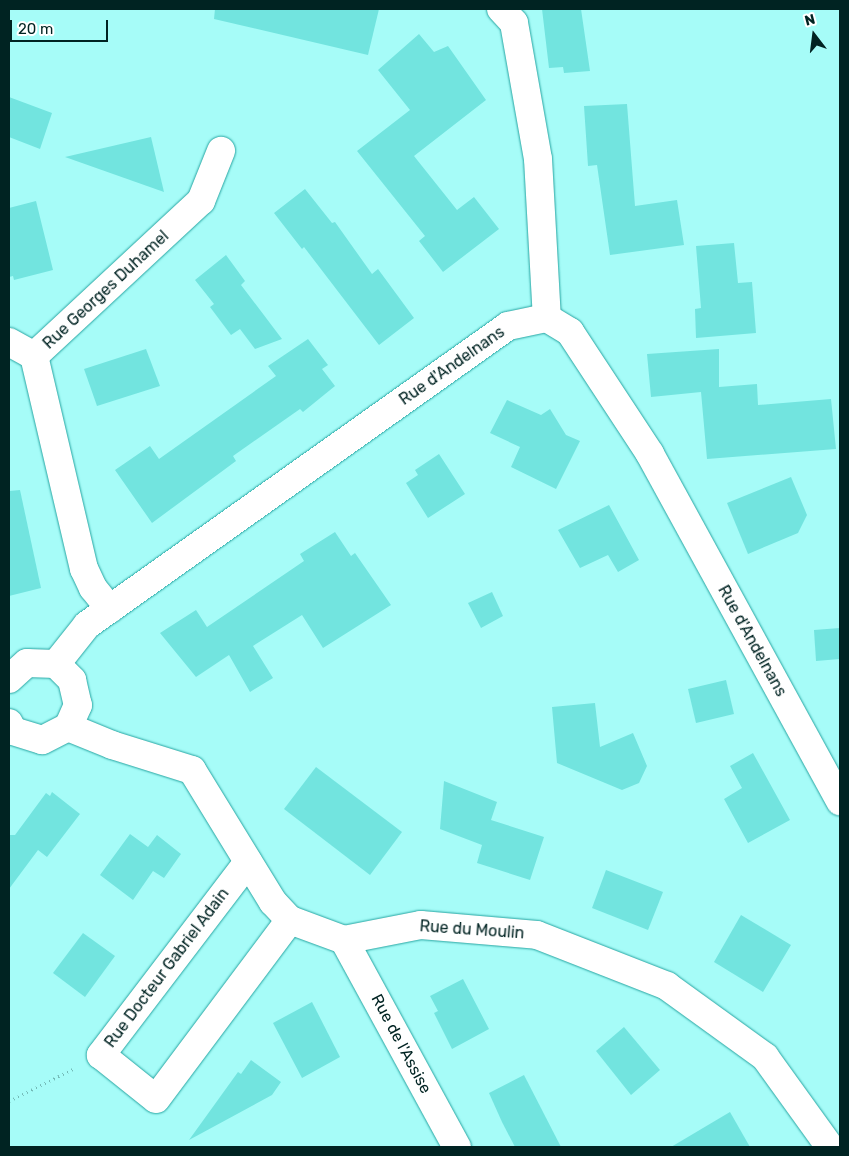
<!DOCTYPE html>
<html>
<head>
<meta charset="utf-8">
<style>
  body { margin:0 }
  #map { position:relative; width:849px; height:1156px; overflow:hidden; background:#a6fcf8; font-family:Rubik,sans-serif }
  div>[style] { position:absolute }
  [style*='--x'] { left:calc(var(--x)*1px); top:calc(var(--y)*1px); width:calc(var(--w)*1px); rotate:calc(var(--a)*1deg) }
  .building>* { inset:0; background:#72e4df }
  .path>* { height:3px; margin-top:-1.5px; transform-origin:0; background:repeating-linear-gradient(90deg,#73bab7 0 1px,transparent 0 5px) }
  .roads { filter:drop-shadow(0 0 1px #27a5a2) drop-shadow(0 0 1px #27a5a2) }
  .minor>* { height:28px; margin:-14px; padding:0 14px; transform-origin:14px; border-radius:14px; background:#fff }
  span { translate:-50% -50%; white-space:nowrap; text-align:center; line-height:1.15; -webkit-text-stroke:4.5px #fff; paint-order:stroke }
  .street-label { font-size:16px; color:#002322 }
  .frame { position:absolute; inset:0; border:10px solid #002322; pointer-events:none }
  .north { position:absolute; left:789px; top:10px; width:50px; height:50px; -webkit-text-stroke:4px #fff; paint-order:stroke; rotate:345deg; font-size:14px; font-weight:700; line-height:20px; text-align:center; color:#002322 }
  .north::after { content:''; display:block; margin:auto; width:18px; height:22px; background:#002322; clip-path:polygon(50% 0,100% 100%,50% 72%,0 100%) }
  .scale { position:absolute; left:10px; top:20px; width:98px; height:22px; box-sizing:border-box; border:2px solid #002322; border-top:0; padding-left:6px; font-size:15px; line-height:18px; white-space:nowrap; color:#002322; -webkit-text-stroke:4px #fff; paint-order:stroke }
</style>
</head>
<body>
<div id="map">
  <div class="building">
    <i style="clip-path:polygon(215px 9px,379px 9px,368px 55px,214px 19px)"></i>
    <i style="clip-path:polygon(542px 9px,581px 9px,590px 71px,564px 73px,563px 67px,549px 68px)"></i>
    <i style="clip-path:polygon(419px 34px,434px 52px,448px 46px,486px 100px,414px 156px,457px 210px,474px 197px,499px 229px,443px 272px,419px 241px,425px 236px,357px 151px,410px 110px,378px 70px)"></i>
    <i style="clip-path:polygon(9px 97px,52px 113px,40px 149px,9px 137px)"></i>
    <i style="clip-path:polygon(627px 104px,635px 206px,677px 200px,684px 245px,610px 255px,597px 165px,588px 166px,584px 106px)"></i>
    <i style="clip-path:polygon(151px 137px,164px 192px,65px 157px)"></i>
    <i style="clip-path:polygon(305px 189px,332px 223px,335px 222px,372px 274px,378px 269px,414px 318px,379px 345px,304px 247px,302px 249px,274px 213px)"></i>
    <i style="clip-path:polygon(36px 201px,53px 270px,14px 280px,13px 276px,9px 277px,9px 208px)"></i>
    <i style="clip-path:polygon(734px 243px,738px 283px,752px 282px,756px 333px,696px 338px,695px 309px,701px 308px,696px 246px)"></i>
    <i style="clip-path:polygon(226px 255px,245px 281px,241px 285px,282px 339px,255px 349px,240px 329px,231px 335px,210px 307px,214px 304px,195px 280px)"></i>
    <i style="clip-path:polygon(308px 339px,328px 365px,322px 369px,335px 386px,303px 412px,300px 409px,233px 456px,236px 461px,152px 523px,115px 470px,150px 446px,159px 459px,276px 376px,268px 366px)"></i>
    <i style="clip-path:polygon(146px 349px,160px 386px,97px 406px,84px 369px)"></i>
    <i style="clip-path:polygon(719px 349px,719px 387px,757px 384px,758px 405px,831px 399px,836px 449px,707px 459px,701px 392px,651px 397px,647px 354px)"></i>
    <i style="clip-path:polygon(507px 400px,541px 415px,550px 409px,566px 435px,580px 441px,556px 489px,511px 467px,520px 447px,490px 433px)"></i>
    <i style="clip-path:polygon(439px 454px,465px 494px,428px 518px,406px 483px,418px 475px,415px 470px)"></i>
    <i style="clip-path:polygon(791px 477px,807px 515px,798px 533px,748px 554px,727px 503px)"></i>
    <i style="clip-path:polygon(20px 490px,41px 588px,9px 596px,9px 491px)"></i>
    <i style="clip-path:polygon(609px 505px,639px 560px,618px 572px,608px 555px,580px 568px,558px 530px)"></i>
    <i style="clip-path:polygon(335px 532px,351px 556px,355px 553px,391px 605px,323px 648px,302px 615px,253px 646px,273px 678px,250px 692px,229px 655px,196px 677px,160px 633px,196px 610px,207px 627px,304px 561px,300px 554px)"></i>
    <i style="clip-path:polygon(492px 592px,503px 616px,481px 628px,468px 603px)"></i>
    <i style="clip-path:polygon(840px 628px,840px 659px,816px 661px,814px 630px)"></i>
    <i style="clip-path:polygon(726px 680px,734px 714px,696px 723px,688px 689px)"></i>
    <i style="clip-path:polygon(595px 703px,600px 747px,633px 733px,647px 766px,639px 783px,622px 790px,557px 763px,552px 707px)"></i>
    <i style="clip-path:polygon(753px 753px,790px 820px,748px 843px,724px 799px,742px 788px,730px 766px)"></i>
    <i style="clip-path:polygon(316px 767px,402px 832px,370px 875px,284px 809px)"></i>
    <i style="clip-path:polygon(444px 781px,497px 802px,491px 820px,544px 837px,530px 880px,477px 863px,482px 845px,440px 829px)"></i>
    <i style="clip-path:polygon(52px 792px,80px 814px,47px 857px,38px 850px,9px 889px,9px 835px,15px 835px,46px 793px,50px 796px)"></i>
    <i style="clip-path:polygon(130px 834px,148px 847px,157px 835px,181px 854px,164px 878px,153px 871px,133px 900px,100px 875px)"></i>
    <i style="clip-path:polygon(606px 870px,663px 892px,648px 930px,592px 908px)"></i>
    <i style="clip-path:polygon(741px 915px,791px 945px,763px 992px,714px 962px)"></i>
    <i style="clip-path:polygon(83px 933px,115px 956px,85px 997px,53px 973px)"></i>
    <i style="clip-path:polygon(463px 979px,489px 1029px,452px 1049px,434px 1013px,438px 1011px,430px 996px)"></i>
    <i style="clip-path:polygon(312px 1002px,340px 1057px,302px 1078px,273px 1023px)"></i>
    <i style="clip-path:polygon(624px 1027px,660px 1070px,631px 1095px,596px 1051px)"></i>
    <i style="clip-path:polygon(251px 1060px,281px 1082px,272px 1095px,189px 1140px,238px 1072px,241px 1074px)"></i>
    <i style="clip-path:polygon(524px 1075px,561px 1147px,515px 1147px,502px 1122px,489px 1093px)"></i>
    <i style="clip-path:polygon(730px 1112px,750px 1147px,671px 1147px)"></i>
  </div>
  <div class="path">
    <i style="--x:9;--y:1101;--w:74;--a:-26.6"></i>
  </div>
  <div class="roads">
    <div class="minor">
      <i style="--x:501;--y:9;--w:19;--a:47"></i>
      <i style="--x:514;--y:23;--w:138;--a:80"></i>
      <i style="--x:538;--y:159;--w:159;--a:86.8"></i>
      <i style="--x:9;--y:342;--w:29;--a:29"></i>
      <i style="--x:110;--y:609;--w:27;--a:-129"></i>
      <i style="--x:93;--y:588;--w:21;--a:-115"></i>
      <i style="--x:84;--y:569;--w:219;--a:-103.2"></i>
      <i style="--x:34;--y:356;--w:228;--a:-42.9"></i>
      <i style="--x:201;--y:201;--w:54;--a:-68.2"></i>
      <i style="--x:56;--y:664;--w:50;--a:-51.5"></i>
      <i style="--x:87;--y:625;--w:516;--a:-35.38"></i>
      <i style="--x:508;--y:326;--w:40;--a:-12"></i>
      <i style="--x:547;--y:318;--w:27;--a:31"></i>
      <i style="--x:570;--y:332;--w:146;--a:56.7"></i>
      <i style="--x:650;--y:454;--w:396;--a:61.3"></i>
      <i style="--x:9;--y:679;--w:24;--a:-42"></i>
      <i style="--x:27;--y:663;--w:29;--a:2"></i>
      <i style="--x:56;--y:664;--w:23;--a:45"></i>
      <i style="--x:72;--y:680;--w:26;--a:77"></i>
      <i style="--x:78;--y:705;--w:24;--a:114"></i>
      <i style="--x:68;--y:727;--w:29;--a:153"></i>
      <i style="--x:42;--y:740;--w:30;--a:-163"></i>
      <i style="--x:13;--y:731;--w:9;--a:-117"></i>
      <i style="--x:68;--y:727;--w:48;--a:22.2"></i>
      <i style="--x:112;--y:745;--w:84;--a:17.4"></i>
      <i style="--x:192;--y:770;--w:155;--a:58.5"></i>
      <i style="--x:273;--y:902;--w:25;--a:47"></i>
      <i style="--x:290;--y:920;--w:58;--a:20.3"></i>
      <i style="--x:344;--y:940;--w:78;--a:-11"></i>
      <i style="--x:421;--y:925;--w:116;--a:4.9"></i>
      <i style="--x:537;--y:935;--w:140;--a:21.4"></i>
      <i style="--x:667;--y:986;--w:121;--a:35.9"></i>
      <i style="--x:765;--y:1057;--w:111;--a:54.2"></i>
      <i style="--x:248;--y:862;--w:243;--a:127.3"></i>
      <i style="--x:101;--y:1055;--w:70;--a:38.7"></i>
      <i style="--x:156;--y:1099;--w:224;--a:-53.2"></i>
      <i style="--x:344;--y:940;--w:236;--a:61.4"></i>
    </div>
  </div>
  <div class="street-label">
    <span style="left:106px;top:290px;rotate:-43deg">Rue Georges Duhamel</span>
    <span style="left:452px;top:366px;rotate:-35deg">Rue d'Andelnans</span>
    <span style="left:752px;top:641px;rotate:61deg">Rue d'Andelnans</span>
    <span style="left:472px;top:930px;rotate:4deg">Rue du Moulin</span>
    <span style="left:167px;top:968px;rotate:-53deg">Rue Docteur Gabriel Adain</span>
    <span style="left:401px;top:1044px;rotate:62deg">Rue de l'Assise</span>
  </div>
  <div class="frame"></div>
  <div class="north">N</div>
  <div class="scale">20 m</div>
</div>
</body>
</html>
